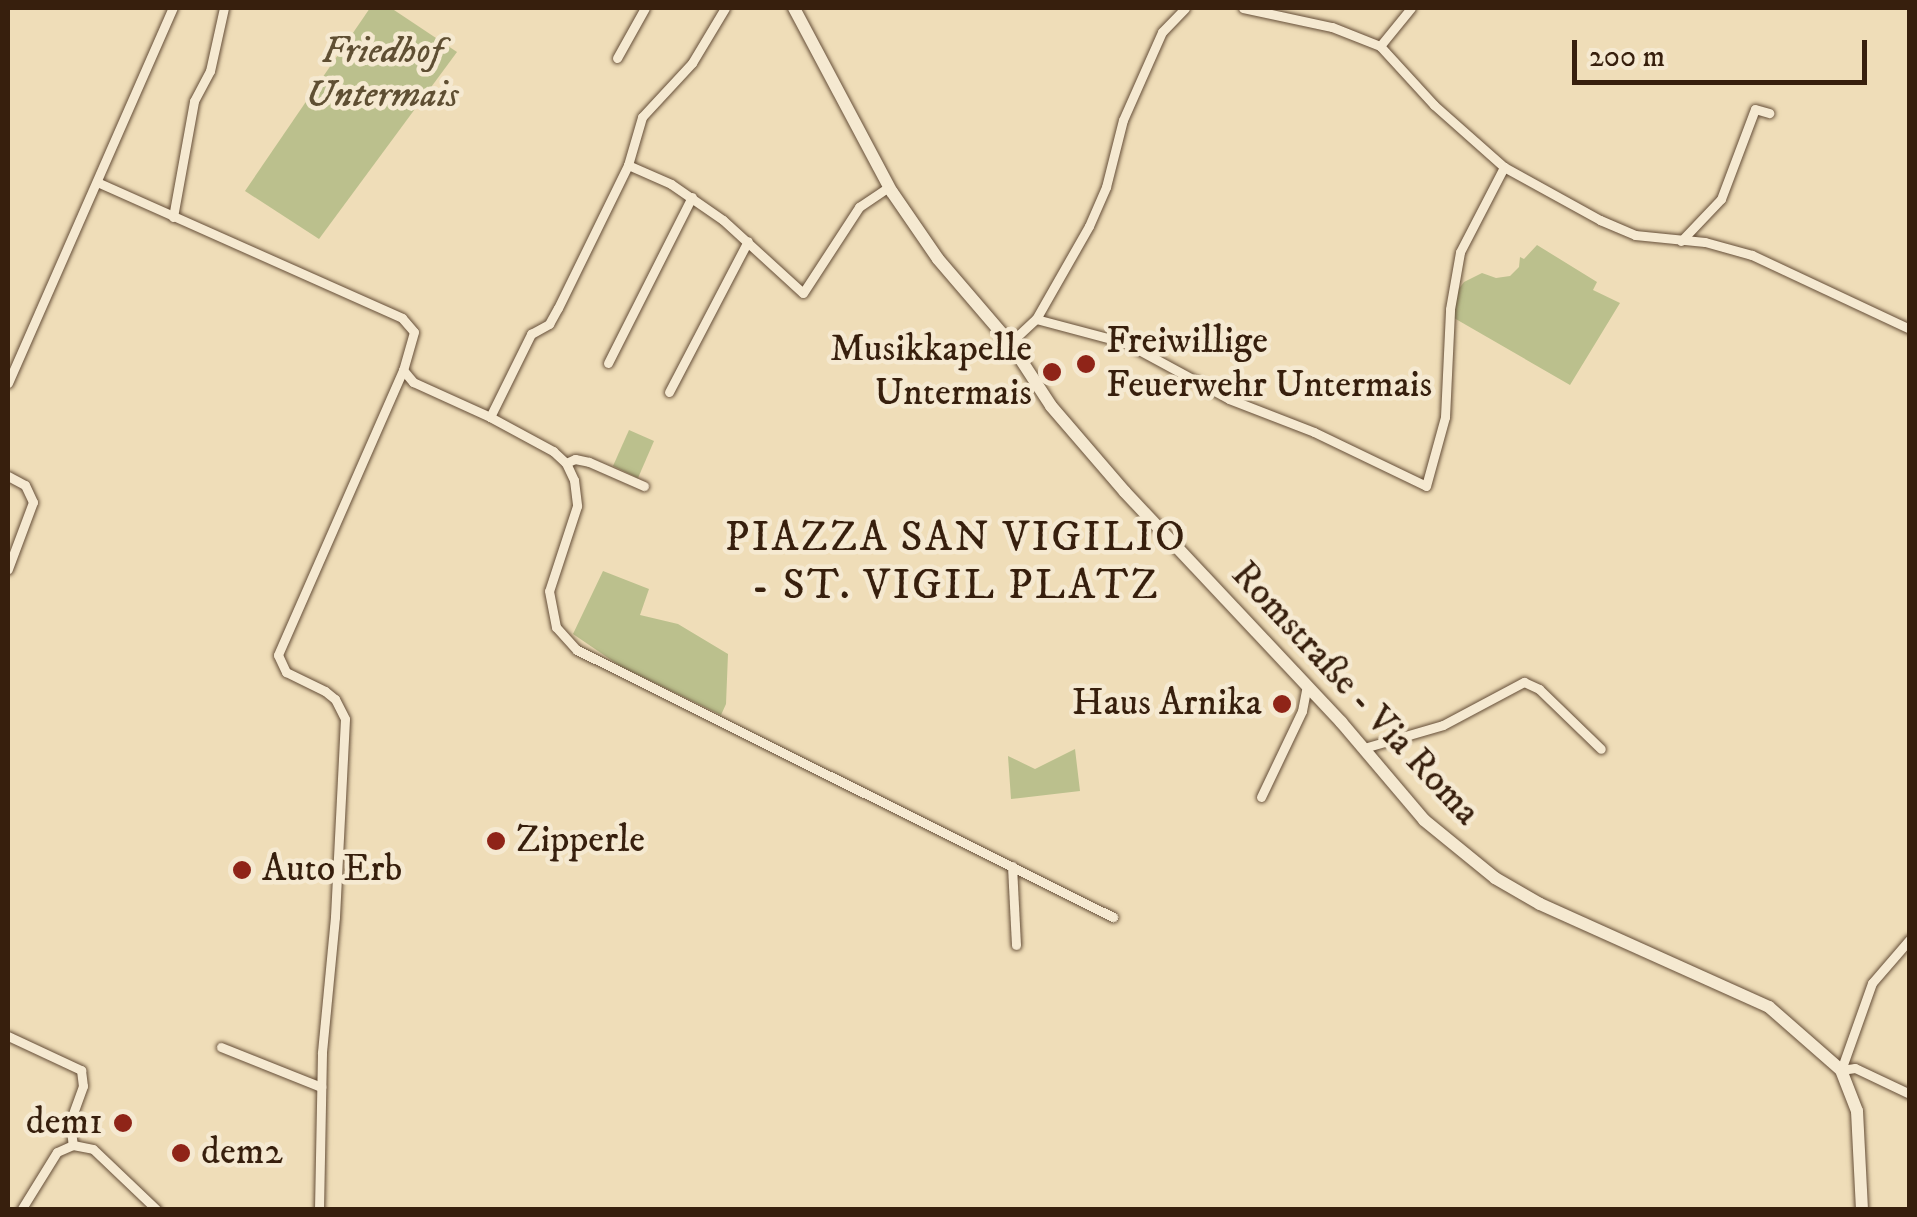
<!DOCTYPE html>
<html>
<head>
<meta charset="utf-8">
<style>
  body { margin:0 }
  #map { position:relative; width:1917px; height:1217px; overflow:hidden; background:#efddb8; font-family:"IM FELL DW Pica",serif }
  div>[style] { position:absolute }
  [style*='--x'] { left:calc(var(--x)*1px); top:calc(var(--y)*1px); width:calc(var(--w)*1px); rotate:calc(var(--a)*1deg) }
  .green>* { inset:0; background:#bbc08d }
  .roads { filter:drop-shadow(0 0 2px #654e38) drop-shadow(0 0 2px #654e38) }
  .street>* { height:9px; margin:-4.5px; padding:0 4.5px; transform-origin:4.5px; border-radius:4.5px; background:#f5e9d1 }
  .secondary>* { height:12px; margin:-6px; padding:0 6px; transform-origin:6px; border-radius:6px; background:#f5e9d1 }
  .dots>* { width:28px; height:28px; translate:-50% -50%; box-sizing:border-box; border:5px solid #f5e9d1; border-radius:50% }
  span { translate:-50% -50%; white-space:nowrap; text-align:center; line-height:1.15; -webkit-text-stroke:9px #f5e9d1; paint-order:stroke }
  .park-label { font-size:38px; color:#5f4f33; font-style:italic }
  .poi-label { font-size:38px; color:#371f0d }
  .left { translate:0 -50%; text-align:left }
  .right { translate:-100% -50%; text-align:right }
  .street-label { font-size:38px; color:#371f0d }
  .quarter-label { font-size:42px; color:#371f0d; letter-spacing:2.5px }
  .frame { position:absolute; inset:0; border:10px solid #371f0d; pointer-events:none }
  .scale { position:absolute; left:1572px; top:40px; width:295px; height:45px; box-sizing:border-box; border:5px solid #371f0d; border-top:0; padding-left:12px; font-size:30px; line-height:35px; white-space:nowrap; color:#371f0d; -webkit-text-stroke:8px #f5e9d1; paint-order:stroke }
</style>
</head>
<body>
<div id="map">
  <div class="green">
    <i style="clip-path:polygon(370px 8px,391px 8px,457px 52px,319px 239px,245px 191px)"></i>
    <i style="clip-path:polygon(1537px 245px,1597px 282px,1593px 290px,1620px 303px,1570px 385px,1454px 318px,1455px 294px,1464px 282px,1482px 273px,1496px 278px,1510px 276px,1519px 267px,1520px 257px,1524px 259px)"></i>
    <i style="clip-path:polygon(629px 430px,654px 441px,638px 478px,613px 466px)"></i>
    <i style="clip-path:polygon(603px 571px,649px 589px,640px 615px,678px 624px,728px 654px,726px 704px,721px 715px,620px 666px,573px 634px)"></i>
    <i style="clip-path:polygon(1075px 749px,1080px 791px,1011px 799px,1008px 756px,1035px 769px)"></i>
  </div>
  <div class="roads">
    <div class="street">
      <i style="--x:1243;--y:8;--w:91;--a:12.1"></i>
      <i style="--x:1332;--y:27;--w:52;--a:21.6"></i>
      <i style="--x:1380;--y:46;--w:80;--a:47.5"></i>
      <i style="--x:1434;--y:105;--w:94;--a:41.5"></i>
      <i style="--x:1504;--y:167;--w:110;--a:28.9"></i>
      <i style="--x:1600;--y:220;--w:38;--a:23"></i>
      <i style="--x:1635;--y:235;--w:70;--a:5.7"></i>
      <i style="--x:1705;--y:242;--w:49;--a:15.5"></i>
      <i style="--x:1752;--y:255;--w:174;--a:25.1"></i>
      <i style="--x:1380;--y:46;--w:49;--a:-50.8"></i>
      <i style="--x:617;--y:58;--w:57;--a:-60.8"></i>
      <i style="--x:628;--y:165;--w:47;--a:23.8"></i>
      <i style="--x:671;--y:184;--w:63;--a:34.7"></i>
      <i style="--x:723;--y:220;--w:108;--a:42.4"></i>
      <i style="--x:803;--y:293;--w:103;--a:-56.9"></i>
      <i style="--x:859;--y:207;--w:36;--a:-34"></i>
      <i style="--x:97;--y:182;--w:334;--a:24"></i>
      <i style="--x:402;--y:318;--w:18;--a:49"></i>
      <i style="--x:414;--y:332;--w:40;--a:106"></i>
      <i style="--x:403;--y:370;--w:311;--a:113.7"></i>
      <i style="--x:278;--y:655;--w:19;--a:65"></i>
      <i style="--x:286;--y:672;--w:43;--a:26"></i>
      <i style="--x:325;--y:691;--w:13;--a:39"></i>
      <i style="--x:335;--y:699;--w:22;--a:63"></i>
      <i style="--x:345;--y:719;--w:198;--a:92.9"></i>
      <i style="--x:335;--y:917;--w:137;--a:95.5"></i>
      <i style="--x:322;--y:1053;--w:157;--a:91.1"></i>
      <i style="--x:173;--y:217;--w:118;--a:-79.7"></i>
      <i style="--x:194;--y:101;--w:34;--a:-62"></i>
      <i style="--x:210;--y:71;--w:65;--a:-77.5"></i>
      <i style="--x:1681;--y:241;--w:58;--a:-46.4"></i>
      <i style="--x:1721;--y:199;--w:96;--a:-69.3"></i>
      <i style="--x:1755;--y:109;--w:15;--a:16"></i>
      <i style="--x:1036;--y:319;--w:93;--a:14.9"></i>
      <i style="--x:1126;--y:343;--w:117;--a:28.5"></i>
      <i style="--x:1229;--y:399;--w:91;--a:21.2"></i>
      <i style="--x:1314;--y:432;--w:124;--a:25.7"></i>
      <i style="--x:1426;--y:486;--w:72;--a:-74.6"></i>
      <i style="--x:1445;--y:417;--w:108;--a:-87.3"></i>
      <i style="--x:1450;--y:309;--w:58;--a:-80"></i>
      <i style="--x:1460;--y:252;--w:96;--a:-62.6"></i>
      <i style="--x:1010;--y:343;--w:35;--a:-43"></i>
      <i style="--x:1036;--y:319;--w:107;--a:-60.3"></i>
      <i style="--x:1089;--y:226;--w:43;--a:-66.4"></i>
      <i style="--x:1106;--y:187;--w:69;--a:-75.8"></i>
      <i style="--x:1123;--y:120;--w:96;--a:-66.1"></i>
      <i style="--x:1162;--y:32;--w:33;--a:-46"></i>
      <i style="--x:608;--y:363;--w:186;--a:-63.2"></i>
      <i style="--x:403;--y:370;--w:16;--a:50"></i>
      <i style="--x:413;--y:382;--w:85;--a:24.4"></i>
      <i style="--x:490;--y:417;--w:72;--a:28.4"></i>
      <i style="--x:553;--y:451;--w:18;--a:43"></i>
      <i style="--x:566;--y:463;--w:19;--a:65"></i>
      <i style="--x:574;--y:480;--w:26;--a:83"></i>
      <i style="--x:577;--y:506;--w:89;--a:108.2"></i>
      <i style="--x:549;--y:591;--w:37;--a:79"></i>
      <i style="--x:556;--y:627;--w:31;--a:48"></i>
      <i style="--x:577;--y:650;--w:599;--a:26.48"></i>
      <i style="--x:8;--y:383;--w:410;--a:-66.3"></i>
      <i style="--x:669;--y:392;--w:170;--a:-62.4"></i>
      <i style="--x:490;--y:417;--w:93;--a:-63.7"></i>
      <i style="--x:531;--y:334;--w:21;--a:-29"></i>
      <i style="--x:549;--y:324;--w:18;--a:-61"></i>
      <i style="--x:558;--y:308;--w:159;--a:-63.9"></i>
      <i style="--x:628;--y:165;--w:50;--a:-73.7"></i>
      <i style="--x:642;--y:117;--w:74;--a:-47.2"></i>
      <i style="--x:692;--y:63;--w:64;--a:-59"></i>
      <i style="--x:566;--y:463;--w:10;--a:-24"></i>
      <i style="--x:575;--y:459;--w:14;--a:12"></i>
      <i style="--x:589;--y:462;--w:60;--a:23.6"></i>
      <i style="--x:8;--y:476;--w:19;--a:28"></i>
      <i style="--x:25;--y:485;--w:19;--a:65"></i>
      <i style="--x:33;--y:502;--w:72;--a:110.5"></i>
      <i style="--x:1364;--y:748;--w:82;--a:-16.2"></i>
      <i style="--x:1443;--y:725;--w:92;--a:-28"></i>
      <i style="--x:1524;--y:682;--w:17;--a:25"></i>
      <i style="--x:1539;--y:689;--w:86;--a:44.1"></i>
      <i style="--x:1261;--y:797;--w:95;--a:-64.5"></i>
      <i style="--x:1302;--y:711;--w:26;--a:-79"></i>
      <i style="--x:1012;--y:866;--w:79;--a:87.1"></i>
      <i style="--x:1910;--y:939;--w:58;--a:130.8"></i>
      <i style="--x:1872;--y:983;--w:92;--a:109.6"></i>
      <i style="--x:1841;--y:1070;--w:14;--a:-8"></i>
      <i style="--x:1855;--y:1068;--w:61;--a:25.3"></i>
      <i style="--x:8;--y:1036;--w:81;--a:25"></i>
      <i style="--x:81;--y:1070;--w:16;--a:83"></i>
      <i style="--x:83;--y:1086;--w:38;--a:110"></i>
      <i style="--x:70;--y:1122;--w:23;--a:83"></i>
      <i style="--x:221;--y:1047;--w:108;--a:21.8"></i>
      <i style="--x:21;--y:1210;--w:68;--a:-58.2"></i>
      <i style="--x:57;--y:1152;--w:17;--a:-24"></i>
      <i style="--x:73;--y:1145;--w:20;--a:11"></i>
      <i style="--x:93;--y:1149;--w:88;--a:43.6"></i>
    </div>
    <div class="secondary">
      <i style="--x:794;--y:8;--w:208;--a:62"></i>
      <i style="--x:892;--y:192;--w:81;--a:55.5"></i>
      <i style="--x:938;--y:259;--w:111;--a:49.4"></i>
      <i style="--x:1010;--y:343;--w:75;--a:56.9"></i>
      <i style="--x:1051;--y:406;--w:113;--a:49.3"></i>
      <i style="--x:1125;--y:492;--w:316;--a:46.8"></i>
      <i style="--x:1341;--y:722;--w:128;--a:49.7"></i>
      <i style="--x:1424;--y:820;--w:92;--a:39.2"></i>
      <i style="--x:1495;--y:878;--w:52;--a:30"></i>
      <i style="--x:1540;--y:904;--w:251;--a:24.2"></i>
      <i style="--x:1769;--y:1007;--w:96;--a:41.2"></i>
      <i style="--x:1841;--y:1070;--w:44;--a:68.7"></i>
      <i style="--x:1857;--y:1111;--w:99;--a:87.1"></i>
    </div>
  </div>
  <div class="dots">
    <i style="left:1086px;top:364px;background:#8f2418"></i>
    <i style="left:1052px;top:372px;background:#8f2418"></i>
    <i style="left:1282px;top:704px;background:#8f2418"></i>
    <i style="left:496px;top:841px;background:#8f2418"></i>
    <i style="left:242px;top:870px;background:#8f2418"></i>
    <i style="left:123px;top:1123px;background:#8f2418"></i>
    <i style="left:181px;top:1153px;background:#8f2418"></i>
  </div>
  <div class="park-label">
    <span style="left:382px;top:74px">Friedhof<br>Untermais</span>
  </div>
  <div class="poi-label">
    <span class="left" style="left:1106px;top:364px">Freiwillige<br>Feuerwehr Untermais</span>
    <span class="right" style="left:1032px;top:372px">Musikkapelle<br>Untermais</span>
    <span class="right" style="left:1262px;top:704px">Haus Arnika</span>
    <span class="left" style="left:516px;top:841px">Zipperle</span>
    <span class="left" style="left:262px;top:870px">Auto Erb</span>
    <span class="right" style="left:103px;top:1123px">dem1</span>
    <span class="left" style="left:201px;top:1153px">dem2</span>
  </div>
  <div class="street-label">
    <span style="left:1355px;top:694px;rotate:47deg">Romstraße - Via Roma</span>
  </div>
  <div class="quarter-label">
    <span style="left:956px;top:562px">PIAZZA SAN VIGILIO<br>- ST. VIGIL PLATZ</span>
  </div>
  <div class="frame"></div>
  <div class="scale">200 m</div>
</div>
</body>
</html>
